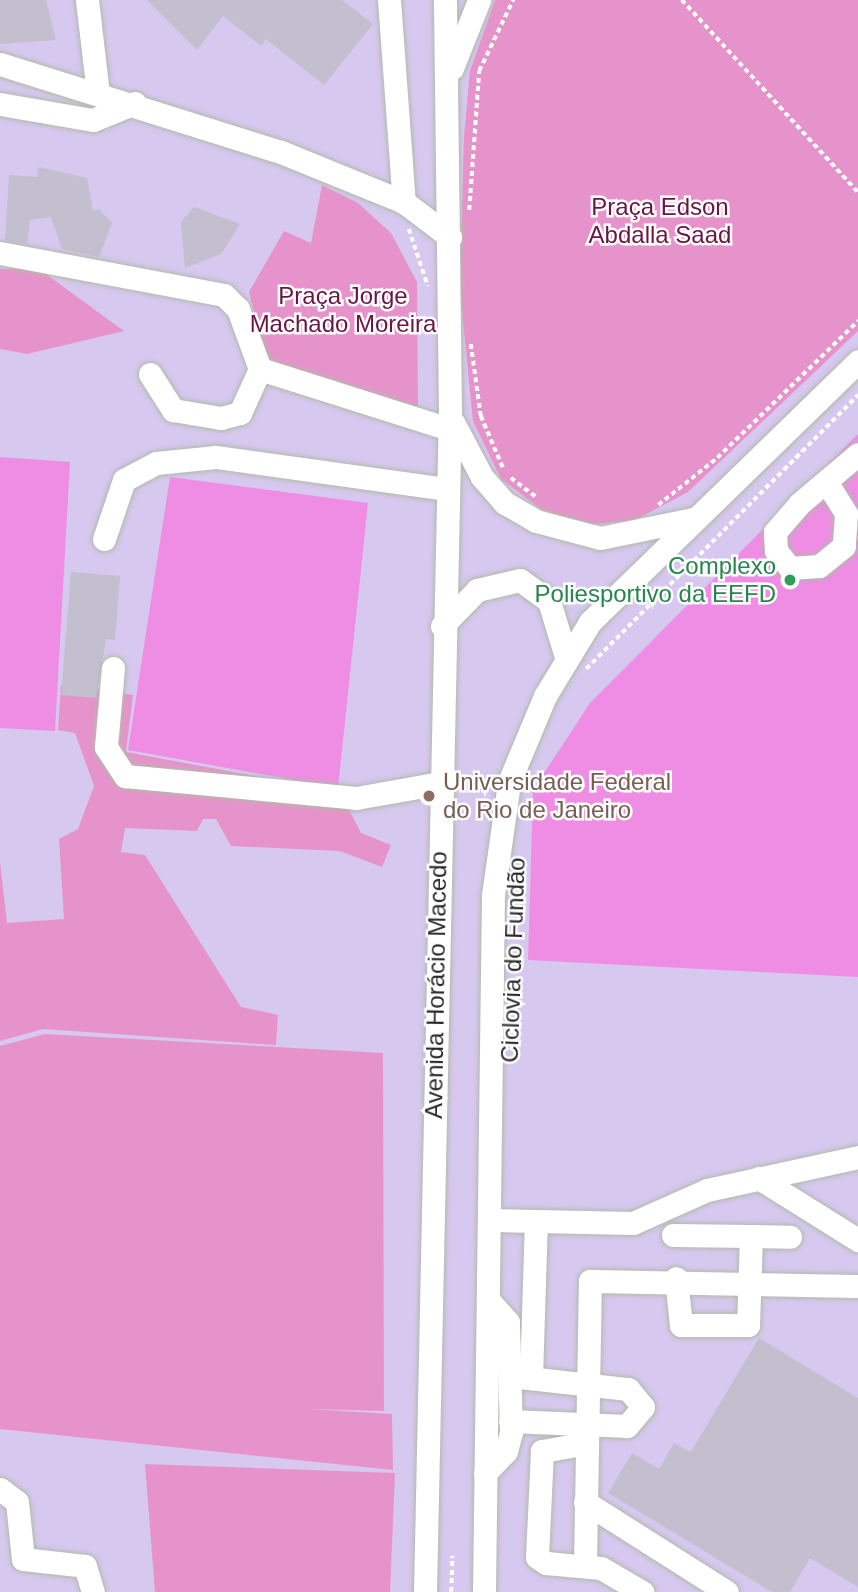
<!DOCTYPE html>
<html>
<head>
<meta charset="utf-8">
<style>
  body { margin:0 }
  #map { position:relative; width:858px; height:1592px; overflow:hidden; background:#dedaec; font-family:Arial,sans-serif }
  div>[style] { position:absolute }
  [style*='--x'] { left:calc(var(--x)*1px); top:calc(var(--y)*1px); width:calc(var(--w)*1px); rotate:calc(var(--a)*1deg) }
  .education>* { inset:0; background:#d6c8ef }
  .green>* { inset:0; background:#e793cb }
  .pitch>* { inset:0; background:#ef8de5 }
  .building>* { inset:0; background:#c3bfce }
  .path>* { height:3.5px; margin-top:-1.75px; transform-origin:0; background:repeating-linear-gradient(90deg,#fff 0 5px,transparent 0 8.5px) }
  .roads { filter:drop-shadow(0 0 2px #b2baaa) drop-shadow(0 0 2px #b2baaa) }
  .minor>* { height:23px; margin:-11.5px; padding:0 11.5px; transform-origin:11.5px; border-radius:11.5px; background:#fff }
  .dots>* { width:19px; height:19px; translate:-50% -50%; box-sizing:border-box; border:4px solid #fff; border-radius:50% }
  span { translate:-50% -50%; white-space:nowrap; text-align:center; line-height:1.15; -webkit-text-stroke:5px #fff; paint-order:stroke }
  .park-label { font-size:24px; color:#6a1542 }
  .leisure-label { font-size:24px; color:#27864d }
  .right { translate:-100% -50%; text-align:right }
  .education-label { font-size:24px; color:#785e54 }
  .left { translate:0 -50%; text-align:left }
  .street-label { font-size:24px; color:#292929 }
</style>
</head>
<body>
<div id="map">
  <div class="education">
    <i style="clip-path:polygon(0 0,858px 0,858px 1592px,0 1592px)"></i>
  </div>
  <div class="green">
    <i style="clip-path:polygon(495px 0,858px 0,858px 331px,688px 492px,635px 520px,586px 525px,541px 509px,501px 479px,473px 421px,460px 291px,464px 136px,470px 71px)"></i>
    <i style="clip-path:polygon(322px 185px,358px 203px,391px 233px,417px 282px,418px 408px,267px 364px,249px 292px,284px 231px,311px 243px)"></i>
    <i style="clip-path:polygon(0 269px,39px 269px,124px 331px,27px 354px,0 349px)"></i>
    <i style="clip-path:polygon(61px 685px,133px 695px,126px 752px,340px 792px,361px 833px,391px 845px,382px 867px,340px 851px,231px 846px,216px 819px,203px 819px,197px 831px,125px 828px,121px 852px,145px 855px,241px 1007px,278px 1015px,276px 1045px,43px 1029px,0 1041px,0 862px,7px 923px,64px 919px,59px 839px,78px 829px,94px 786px,75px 733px,58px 730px)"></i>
    <i style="clip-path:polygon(45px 1034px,383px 1053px,384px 1411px,309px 1409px,392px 1414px,393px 1470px,0 1429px,0 1046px)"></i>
    <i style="clip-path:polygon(145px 1464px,395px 1473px,390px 1592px,155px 1592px)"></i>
  </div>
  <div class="pitch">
    <i style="clip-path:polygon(858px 434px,858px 977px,528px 960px,533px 790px,590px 703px)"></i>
    <i style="clip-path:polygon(0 457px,70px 462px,55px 731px,0 728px)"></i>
    <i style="clip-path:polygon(170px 477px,368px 503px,338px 788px,128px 750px)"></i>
  </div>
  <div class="building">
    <i style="clip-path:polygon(0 0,46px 0,56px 40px,0 44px)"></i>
    <i style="clip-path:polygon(147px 0,342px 0,373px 24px,324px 85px,266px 39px,261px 46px,223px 16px,197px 50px)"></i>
    <i style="clip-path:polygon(39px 167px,87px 178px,93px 211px,99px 209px,112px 223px,99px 257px,62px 249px,51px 217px,30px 220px,27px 244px,5px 240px,9px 175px,37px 177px)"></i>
    <i style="clip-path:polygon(194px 207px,240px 224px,221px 254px,185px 268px,181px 222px)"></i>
    <i style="clip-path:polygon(71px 572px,120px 576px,115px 640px,106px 639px,96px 698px,61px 695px)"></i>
    <i style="clip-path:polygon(759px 1338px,858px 1398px,858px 1587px,810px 1558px,790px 1592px,772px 1592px,608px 1493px,632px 1453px,659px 1469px,674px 1443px,691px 1452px)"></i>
  </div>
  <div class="path">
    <i style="--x:682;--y:0;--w:260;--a:47.5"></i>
    <i style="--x:469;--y:210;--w:139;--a:-85.9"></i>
    <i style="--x:479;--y:71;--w:79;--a:-64.4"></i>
    <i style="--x:409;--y:229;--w:60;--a:71.6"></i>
    <i style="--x:471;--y:344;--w:73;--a:82.1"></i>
    <i style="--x:481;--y:416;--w:59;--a:66.9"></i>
    <i style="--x:511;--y:478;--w:31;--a:37"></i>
    <i style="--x:658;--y:505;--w:75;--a:-38.5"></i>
    <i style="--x:717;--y:458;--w:197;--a:-44.2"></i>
    <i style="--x:586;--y:669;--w:386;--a:-45.2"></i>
    <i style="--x:451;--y:1592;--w:36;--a:-88"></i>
  </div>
  <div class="roads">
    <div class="minor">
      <i style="--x:87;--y:0;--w:94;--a:83.3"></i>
      <i style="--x:389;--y:0;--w:203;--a:85.8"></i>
      <i style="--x:0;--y:64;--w:294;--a:17.4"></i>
      <i style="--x:281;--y:152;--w:133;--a:22.1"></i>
      <i style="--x:404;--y:202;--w:58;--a:37.3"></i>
      <i style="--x:452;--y:68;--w:73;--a:-68.3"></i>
      <i style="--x:0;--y:104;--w:94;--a:9.8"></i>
      <i style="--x:93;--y:120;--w:45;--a:-22"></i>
      <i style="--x:0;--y:253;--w:228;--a:10.6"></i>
      <i style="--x:224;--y:295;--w:20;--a:45"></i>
      <i style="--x:238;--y:309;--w:64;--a:69.9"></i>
      <i style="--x:260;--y:369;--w:198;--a:17.6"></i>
      <i style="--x:150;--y:374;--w:43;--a:57.4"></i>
      <i style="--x:173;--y:410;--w:49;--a:9.5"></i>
      <i style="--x:221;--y:418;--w:20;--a:-15"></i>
      <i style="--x:240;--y:413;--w:48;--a:-65.6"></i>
      <i style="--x:453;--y:422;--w:62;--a:62.2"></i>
      <i style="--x:482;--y:477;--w:35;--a:49"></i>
      <i style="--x:505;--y:503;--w:36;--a:30"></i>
      <i style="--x:536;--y:521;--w:66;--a:14.9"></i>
      <i style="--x:600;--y:538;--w:95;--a:-11.5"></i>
      <i style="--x:827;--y:483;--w:36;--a:58"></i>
      <i style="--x:846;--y:514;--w:32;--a:94"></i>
      <i style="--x:844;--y:546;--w:32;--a:141"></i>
      <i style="--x:819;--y:566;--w:29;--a:176"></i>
      <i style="--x:790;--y:568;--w:22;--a:-129"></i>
      <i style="--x:776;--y:551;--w:19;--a:-93"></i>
      <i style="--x:775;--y:532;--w:37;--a:-49"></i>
      <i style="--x:799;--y:504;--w:77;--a:-40.3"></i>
      <i style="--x:104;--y:539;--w:62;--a:-71.3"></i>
      <i style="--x:124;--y:480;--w:36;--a:-28"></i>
      <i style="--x:156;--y:463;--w:60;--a:-5.7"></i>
      <i style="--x:216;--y:457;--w:233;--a:7.9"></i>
      <i style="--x:442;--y:626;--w:50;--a:-45.8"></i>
      <i style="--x:477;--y:590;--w:44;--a:-13.1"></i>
      <i style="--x:520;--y:580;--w:36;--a:36"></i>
      <i style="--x:549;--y:601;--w:59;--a:73.1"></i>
      <i style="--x:113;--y:668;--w:79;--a:95.1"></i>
      <i style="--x:106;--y:747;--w:35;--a:57"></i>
      <i style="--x:125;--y:776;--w:232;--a:5.4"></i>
      <i style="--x:356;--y:798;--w:85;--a:-10.1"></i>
      <i style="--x:759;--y:1178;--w:117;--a:32.1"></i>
      <i style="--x:489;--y:1220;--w:144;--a:1.2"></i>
      <i style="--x:633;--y:1223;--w:81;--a:-24"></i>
      <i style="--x:707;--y:1190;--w:155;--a:-12.3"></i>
      <i style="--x:673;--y:1235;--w:78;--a:0.7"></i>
      <i style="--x:751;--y:1236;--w:89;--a:91.9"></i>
      <i style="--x:748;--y:1325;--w:67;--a:180"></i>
      <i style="--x:681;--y:1325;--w:47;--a:-96.1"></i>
      <i style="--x:751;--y:1236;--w:39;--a:1"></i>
      <i style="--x:510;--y:1376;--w:119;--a:6.3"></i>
      <i style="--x:628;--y:1389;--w:23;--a:50"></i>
      <i style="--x:643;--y:1407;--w:25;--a:130"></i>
      <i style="--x:627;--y:1426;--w:117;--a:-177.6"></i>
      <i style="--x:531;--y:1378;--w:156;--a:-88.2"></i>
      <i style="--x:587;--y:1443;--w:46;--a:169.9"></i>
      <i style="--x:542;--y:1451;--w:106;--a:92.7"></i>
      <i style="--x:537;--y:1557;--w:11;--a:34"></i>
      <i style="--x:546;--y:1563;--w:55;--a:5.2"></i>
      <i style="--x:601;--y:1568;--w:48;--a:30.3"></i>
      <i style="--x:485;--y:1473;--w:30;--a:-46"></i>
      <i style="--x:506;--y:1451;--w:20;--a:-75"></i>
      <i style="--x:511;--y:1432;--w:110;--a:-91.6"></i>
      <i style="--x:508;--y:1322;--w:30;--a:-132"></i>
      <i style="--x:0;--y:1489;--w:21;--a:37"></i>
      <i style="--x:17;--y:1502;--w:57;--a:84"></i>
      <i style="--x:23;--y:1559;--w:62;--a:6.4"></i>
      <i style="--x:85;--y:1566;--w:27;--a:73"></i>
      <i style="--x:585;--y:1502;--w:168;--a:32.4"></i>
      <i style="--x:585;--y:1565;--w:284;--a:-89"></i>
      <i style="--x:590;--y:1281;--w:268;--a:1.1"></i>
      <i style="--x:425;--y:1592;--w:1180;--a:-88.79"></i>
      <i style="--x:450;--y:412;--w:412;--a:-90.7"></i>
      <i style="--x:484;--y:1592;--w:697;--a:-89.26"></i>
      <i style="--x:493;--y:895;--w:114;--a:-81.9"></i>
      <i style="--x:509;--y:782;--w:93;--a:-67.3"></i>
      <i style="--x:545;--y:696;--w:87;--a:-58.7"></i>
      <i style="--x:590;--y:622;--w:374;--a:-44.2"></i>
    </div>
  </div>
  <div class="dots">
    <i style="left:790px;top:580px;background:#2e9e5b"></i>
    <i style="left:429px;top:796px;background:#8d6e63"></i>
  </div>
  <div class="park-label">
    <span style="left:660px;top:221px">Praça Edson<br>Abdalla Saad</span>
    <span style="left:343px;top:310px">Praça Jorge<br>Machado Moreira</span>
  </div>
  <div class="leisure-label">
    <span class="right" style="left:776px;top:580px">Complexo<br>Poliesportivo da EEFD</span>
  </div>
  <div class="education-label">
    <span class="left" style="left:443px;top:796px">Universidade Federal<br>do Rio de Janeiro</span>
  </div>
  <div class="street-label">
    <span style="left:513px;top:960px;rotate:-88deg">Ciclovia do Fundão</span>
    <span style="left:436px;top:985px;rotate:-89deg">Avenida Horácio Macedo</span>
  </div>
</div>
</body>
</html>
